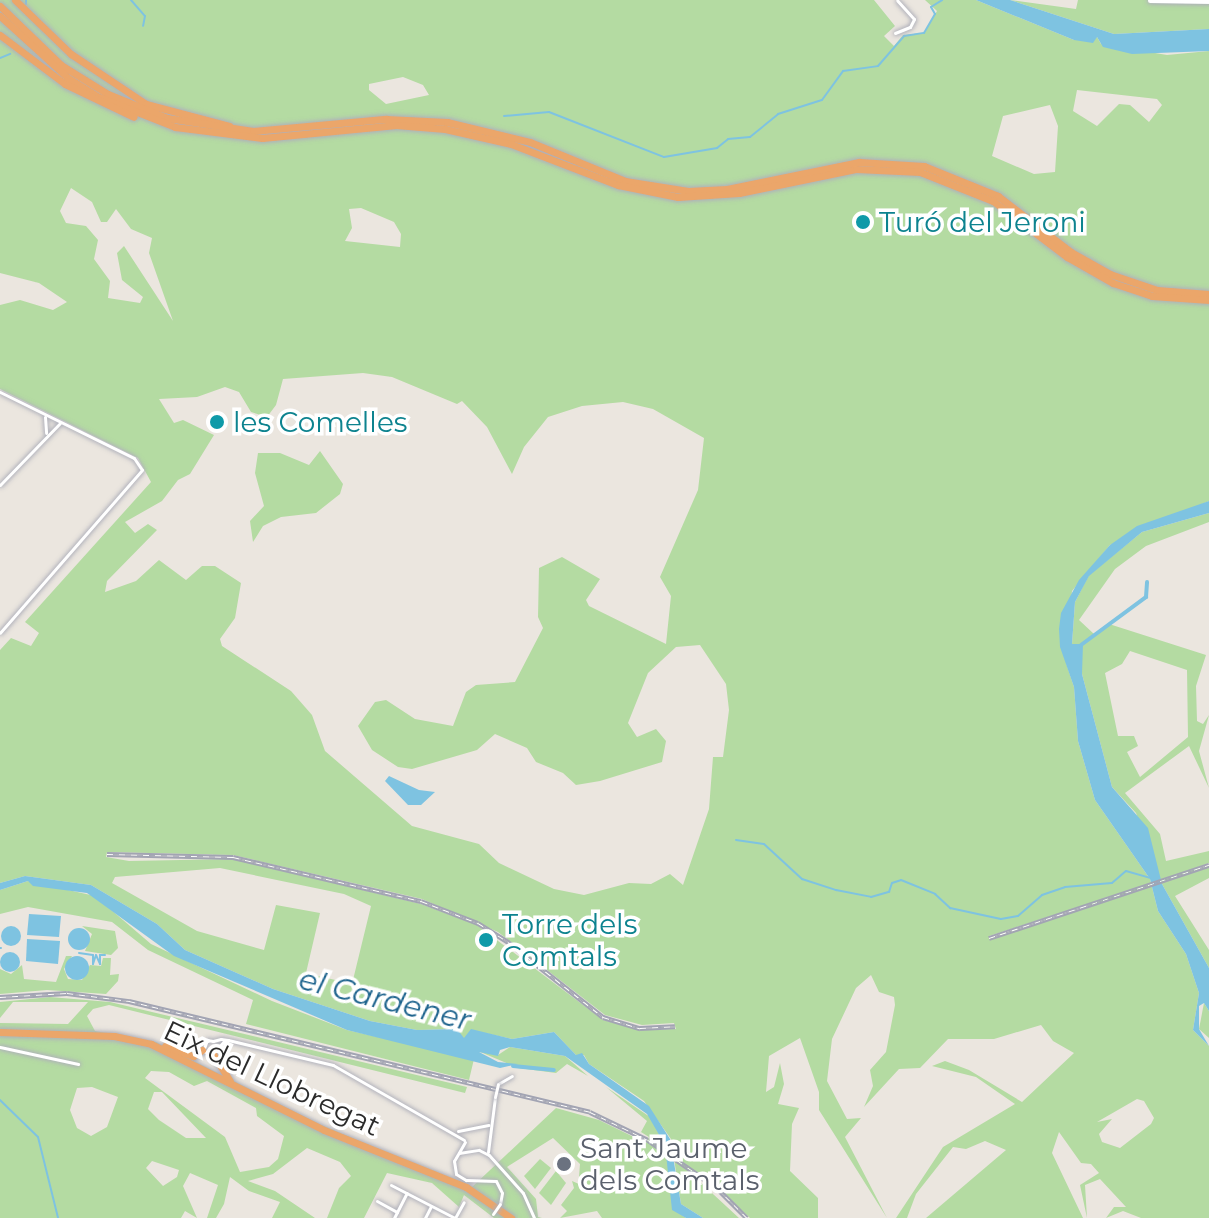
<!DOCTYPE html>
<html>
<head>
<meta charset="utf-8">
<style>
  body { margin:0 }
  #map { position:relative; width:1209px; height:1218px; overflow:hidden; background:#ebe6df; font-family:Montserrat,sans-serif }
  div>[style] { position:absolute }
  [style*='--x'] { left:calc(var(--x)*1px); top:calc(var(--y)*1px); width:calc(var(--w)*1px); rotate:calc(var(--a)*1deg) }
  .green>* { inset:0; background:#b4dba2 }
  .water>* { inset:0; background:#7ec3e1 }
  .round { border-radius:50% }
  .stream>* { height:2px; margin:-1px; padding:0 1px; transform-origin:1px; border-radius:1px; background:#7ec3e1 }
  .canal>* { height:4px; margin:-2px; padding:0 2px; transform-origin:2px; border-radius:2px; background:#7ec3e1 }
  .roads { filter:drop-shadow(0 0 2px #afb0ba) drop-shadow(0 0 2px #afb0ba) }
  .street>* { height:3px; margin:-1.5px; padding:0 1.5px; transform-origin:1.5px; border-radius:1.5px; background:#fff }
  .secondary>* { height:5px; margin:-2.5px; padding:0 2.5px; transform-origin:2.5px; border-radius:2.5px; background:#fff }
  .highway>* { height:7px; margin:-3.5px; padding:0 3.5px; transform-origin:3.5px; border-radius:3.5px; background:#eba66a }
  .rail>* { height:5px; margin-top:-2.5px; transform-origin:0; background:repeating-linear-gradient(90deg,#fff 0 6px,#a2a4b3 0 12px); box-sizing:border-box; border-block:2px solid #a2a4b3 }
  .bridges { filter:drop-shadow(0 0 2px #afb0ba) drop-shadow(0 0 2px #afb0ba) }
  .street-bridge>* { height:3px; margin:-1.5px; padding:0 1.5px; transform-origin:1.5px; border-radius:1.5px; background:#fff }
  .dots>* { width:22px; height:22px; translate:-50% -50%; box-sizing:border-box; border:4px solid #fff; border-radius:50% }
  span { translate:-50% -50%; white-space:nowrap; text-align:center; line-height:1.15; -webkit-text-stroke:7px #fff; paint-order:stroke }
  .culture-label { font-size:28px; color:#0d838f }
  .left { translate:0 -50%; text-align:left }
  .street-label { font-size:28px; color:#2b2b2b }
  .worship-label { font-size:28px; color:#5b616d }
  .water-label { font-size:30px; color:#1d638d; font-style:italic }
</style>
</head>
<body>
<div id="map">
  <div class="green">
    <i style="clip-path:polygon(evenodd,0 0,874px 0,895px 26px,884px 36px,894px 46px,903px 35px,924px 33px,937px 11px,925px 0,976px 0,1074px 40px,1097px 37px,1101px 44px,1167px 55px,1209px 51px,1209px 501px,1110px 545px,1072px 591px,1066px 663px,1074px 687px,1078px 741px,1095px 800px,1150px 879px,1158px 911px,1186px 954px,1199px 993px,1193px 1030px,1209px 1046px,1209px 1218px,1141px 1218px,1123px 1211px,1106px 1218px,1114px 1207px,1126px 1207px,1100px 1179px,1085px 1185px,1087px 1218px,1080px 1185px,1099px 1173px,1091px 1164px,1081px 1163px,1059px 1132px,1052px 1153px,1083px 1218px,926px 1218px,1006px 1150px,985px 1141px,966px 1149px,953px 1147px,916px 1194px,907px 1218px,896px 1218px,943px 1147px,1015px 1104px,976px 1077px,932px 1066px,945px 1061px,969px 1070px,1022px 1102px,1074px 1053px,1053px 1041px,1041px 1025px,994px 1039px,948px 1039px,920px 1068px,899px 1069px,864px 1107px,873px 1086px,870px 1070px,886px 1052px,895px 1005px,894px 997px,879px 992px,871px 975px,856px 988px,832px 1039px,827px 1081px,847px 1119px,861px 1118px,845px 1137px,887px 1218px,819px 1110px,819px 1092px,800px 1038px,769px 1056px,766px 1092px,774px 1087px,780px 1063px,784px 1084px,778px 1104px,799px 1108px,792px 1124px,790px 1171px,818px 1198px,818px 1218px,750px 1218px,698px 1172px,700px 1182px,739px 1218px,703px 1218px,681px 1204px,671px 1139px,644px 1101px,589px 1064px,584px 1055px,576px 1055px,554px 1032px,512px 1039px,471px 1030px,464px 1039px,457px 1029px,417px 1030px,370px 1021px,273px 989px,185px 950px,157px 924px,91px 885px,25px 876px,0 883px,0 650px,11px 638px,31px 646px,39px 633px,25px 622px,151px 482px,138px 458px,0 389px,0 305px,20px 300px,53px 310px,67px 302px,39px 283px,0 273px,0 0,403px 77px,423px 85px,429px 95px,386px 104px,369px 90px,369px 84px,403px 77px,0 0,1077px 90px,1157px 99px,1162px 105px,1149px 122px,1130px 105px,1119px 104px,1097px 126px,1073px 111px,1077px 90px,0 0,1050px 105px,1058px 126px,1055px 172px,1034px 174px,992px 156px,1003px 116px,1050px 105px,0 0,71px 188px,92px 202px,101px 222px,107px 222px,116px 209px,131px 229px,152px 238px,149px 253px,173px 321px,124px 246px,117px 253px,122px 280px,143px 297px,140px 303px,108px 298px,110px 281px,94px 259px,98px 240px,86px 226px,66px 223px,60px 211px,71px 188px,0 0,361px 208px,394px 222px,401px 234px,400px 247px,345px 241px,352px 228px,349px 209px,361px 208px,0 0,363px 373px,392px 377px,457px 404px,462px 401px,487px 427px,512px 474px,524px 447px,548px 417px,582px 406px,623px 402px,653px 409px,704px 438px,698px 490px,660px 577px,671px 596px,666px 644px,589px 606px,586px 600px,600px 579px,562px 557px,539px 568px,538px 617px,543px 628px,515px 682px,476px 685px,466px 692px,453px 726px,415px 719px,386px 700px,375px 702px,358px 726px,372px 750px,398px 767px,412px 769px,477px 750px,495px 734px,527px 748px,536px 762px,563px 773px,576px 785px,600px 781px,662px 762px,666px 741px,656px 729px,637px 737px,628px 723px,648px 673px,676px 647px,700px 645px,726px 684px,729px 710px,723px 757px,713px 757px,709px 809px,683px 885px,670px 874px,651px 884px,629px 883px,584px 895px,554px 889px,499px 863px,479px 844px,412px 826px,325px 751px,312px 715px,291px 691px,222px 646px,220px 639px,235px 618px,241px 583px,215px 566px,202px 566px,186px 580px,159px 560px,136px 581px,105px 592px,107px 581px,157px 530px,148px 524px,135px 533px,125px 522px,162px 501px,178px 480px,190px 474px,214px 435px,183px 420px,174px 423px,159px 399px,197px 397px,225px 387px,239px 392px,251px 412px,267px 417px,276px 405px,283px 379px,363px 373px,0 0,107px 852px,233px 855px,422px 899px,498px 932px,605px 1015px,642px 1025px,674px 1023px,676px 1029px,641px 1030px,603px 1020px,477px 925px,421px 904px,233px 859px,129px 861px,106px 857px,107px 852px,0 0,220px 868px,344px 894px,371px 906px,352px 984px,306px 973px,320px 913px,276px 905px,264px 950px,197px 931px,112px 883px,115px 877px,220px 868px,0 0,1088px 904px,1090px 907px,989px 939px,989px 936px,1088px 904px,0 0,1137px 1099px,1144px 1101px,1154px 1118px,1151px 1124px,1120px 1148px,1102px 1142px,1099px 1134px,1112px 1119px,1097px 1122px,1137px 1099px)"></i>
    <i style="clip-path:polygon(1010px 0,1076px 9px,1078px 0,1209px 0,1209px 29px,1114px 34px)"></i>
    <i style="clip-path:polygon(320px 451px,343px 484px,340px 494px,316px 513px,281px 517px,263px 526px,253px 542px,250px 521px,264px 506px,255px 473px,258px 453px,280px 453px,309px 465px)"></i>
    <i style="clip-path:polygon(evenodd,1209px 513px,1209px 522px,1146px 546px,1115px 569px,1079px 620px,1094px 634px,1109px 624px,1206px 655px,1196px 686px,1197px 721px,1203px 724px,1209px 715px,1199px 751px,1209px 788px,1189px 746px,1125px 793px,1160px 834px,1166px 861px,1209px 851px,1209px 863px,1187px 871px,1209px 867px,1209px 878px,1175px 896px,1209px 950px,1209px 968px,1162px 884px,1136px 813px,1112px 787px,1082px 674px,1081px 652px,1072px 644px,1075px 602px,1089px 575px,1142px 532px,1209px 513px,1130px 651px,1187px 670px,1188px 737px,1140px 777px,1127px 752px,1138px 746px,1134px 736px,1118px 736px,1105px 673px,1122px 664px,1130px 651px)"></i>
    <i style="clip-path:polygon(28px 881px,95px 896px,151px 944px,272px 1001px,347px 1030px,474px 1059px,469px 1080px,246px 1024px,253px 1000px,148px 950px,112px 922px,28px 907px,0 914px,0 890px)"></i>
    <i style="clip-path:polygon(82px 926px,115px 931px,118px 948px,111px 955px,85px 951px,92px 934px)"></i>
    <i style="clip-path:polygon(66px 956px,72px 956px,64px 969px,68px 979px,82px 980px,90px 965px,101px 966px,103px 958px,111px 958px,110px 975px,119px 974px,118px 981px,106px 994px,47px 990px,0 994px,0 969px,11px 974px,22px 965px,24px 979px,56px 982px)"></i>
    <i style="clip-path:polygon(evenodd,50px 997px,110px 1002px,467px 1087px,465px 1093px,109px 1005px,93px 1009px,87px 1016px,95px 1031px,156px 1042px,319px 1124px,471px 1188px,556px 1108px,599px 1120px,646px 1143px,649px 1137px,641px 1132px,647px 1121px,606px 1087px,650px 1117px,665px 1145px,679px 1213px,686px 1218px,602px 1218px,597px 1211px,560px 1218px,567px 1211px,561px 1205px,574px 1188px,572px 1181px,586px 1187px,579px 1177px,580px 1164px,553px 1138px,507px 1167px,536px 1199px,538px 1217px,542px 1218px,494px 1218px,464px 1195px,459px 1207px,432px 1183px,387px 1173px,364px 1218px,327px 1218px,339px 1188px,351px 1176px,340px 1162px,307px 1148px,273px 1174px,248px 1181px,275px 1191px,315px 1218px,272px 1218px,280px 1202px,249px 1191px,230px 1177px,224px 1204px,216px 1218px,207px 1218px,218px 1185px,190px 1173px,183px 1186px,197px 1218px,185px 1211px,181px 1218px,0 1218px,0 1023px,68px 1024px,88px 1002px,13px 1002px,0 1018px,0 1002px,50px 997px,151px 1071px,169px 1072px,194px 1086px,207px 1081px,256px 1108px,257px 1116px,284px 1136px,278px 1159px,269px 1167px,240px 1172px,225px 1137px,145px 1078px,151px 1071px,50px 997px,92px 1087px,118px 1097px,107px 1127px,91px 1136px,77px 1128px,70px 1110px,77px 1088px,92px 1087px,50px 997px,154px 1092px,162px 1092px,206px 1138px,186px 1138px,159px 1120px,148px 1109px,154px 1092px,50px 997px,152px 1161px,179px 1170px,177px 1177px,163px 1186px,146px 1168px,152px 1161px)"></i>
    <i style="clip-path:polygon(1204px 1003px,1209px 1011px,1209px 1038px,1199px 1029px)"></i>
    <i style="clip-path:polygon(510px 1047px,565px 1056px,588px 1076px,567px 1064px,556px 1073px,518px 1068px,478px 1051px,498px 1055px)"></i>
    <i style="clip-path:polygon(540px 1159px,551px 1168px,535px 1189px,524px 1176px)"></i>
    <i style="clip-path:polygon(556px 1171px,566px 1183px,551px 1205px,539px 1193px)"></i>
  </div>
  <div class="water">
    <i style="clip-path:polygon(976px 0,1010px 0,1114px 34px,1209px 29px,1209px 51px,1132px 54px,1103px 47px,1097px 37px,1093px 43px,1074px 40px)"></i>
    <i style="clip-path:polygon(1209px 501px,1209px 513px,1142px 532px,1089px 576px,1075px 602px,1072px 644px,1083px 644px,1082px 674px,1112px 787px,1148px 828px,1162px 884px,1209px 968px,1209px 1011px,1204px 1003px,1199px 1006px,1199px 1029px,1209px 1046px,1193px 1030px,1199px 993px,1186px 954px,1158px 911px,1150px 879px,1095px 800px,1078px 741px,1074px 687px,1060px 647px,1059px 629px,1061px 613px,1079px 580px,1110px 545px,1137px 526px)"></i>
    <i style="clip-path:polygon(389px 776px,419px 790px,435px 792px,421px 805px,408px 805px,385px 781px)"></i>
    <i style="clip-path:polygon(25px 876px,91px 885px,157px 924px,185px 950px,273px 989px,370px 1021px,417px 1030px,457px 1029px,464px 1038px,471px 1029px,512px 1039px,554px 1032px,576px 1055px,582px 1053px,589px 1064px,649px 1106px,670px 1139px,681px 1204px,703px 1218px,686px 1218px,672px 1210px,665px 1145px,647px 1114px,565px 1056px,510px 1047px,500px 1050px,498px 1056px,479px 1052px,498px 1062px,518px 1064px,500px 1068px,347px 1030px,174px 956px,87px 893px,33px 886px,28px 881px,0 890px,0 883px)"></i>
    <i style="clip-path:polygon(29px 914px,61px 916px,59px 937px,27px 935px)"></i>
    <i class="round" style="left:1px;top:926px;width:20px;height:20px"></i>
    <i class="round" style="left:68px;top:928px;width:22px;height:22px"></i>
    <i style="clip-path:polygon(27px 939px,60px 941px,58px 964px,26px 961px)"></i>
    <i class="round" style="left:0;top:952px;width:20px;height:20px"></i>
    <i class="round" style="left:65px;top:956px;width:24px;height:24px"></i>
  </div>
  <div class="stream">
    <i style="--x:26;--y:0;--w:4;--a:90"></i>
    <i style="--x:131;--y:0;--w:21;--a:49"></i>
    <i style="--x:145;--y:16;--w:10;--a:101"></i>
    <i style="--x:0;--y:58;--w:11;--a:-22"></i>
    <i style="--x:504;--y:116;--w:45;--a:-5.1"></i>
    <i style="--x:549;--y:112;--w:123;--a:21.4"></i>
    <i style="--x:664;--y:157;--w:54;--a:-9.6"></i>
    <i style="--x:717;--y:148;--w:14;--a:-39"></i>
    <i style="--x:728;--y:139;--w:22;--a:-5"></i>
    <i style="--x:750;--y:137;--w:36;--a:-39"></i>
    <i style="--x:778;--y:114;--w:46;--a:-17.7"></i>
    <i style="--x:822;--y:100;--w:36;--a:-54"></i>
    <i style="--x:843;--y:71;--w:35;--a:-8"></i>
    <i style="--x:878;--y:66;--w:40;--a:-49"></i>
    <i style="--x:904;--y:36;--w:20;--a:-9"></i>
    <i style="--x:924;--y:33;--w:22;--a:-60"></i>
    <i style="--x:935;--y:14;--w:8;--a:-120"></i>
    <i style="--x:931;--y:7;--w:13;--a:-32"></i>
    <i style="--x:736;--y:840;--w:28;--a:8"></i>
    <i style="--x:764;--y:844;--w:52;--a:42.6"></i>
    <i style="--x:802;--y:879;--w:36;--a:18"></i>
    <i style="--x:836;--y:890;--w:36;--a:11"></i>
    <i style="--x:871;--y:897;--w:19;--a:-16"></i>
    <i style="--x:889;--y:892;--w:9;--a:-72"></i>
    <i style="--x:892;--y:883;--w:9;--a:-18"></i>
    <i style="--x:901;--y:880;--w:37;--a:22"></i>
    <i style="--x:935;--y:894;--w:21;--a:43"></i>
    <i style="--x:950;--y:908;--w:52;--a:12.2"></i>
    <i style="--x:1001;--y:919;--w:17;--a:-10"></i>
    <i style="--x:1018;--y:916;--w:32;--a:-41"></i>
    <i style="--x:1042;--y:895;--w:24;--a:-19"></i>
    <i style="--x:1065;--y:887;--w:47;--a:-4.9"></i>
    <i style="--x:1112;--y:883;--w:18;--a:-41"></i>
    <i style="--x:1126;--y:871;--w:25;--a:16"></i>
    <i style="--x:0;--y:948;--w:1;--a:0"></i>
    <i style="--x:79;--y:953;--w:14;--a:8"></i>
    <i style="--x:93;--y:955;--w:9;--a:90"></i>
    <i style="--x:93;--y:964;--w:9;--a:-72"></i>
    <i style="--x:96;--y:955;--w:10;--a:66"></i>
    <i style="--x:100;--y:964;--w:9;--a:-90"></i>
    <i style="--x:100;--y:955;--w:5;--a:0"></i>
    <i style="--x:0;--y:1100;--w:53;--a:44.2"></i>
    <i style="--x:38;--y:1137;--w:83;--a:76.1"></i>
  </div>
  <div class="canal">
    <i style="--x:1081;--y:645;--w:81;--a:-36.4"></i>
    <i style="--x:1146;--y:597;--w:15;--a:-86"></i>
    <i style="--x:513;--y:1066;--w:41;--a:5.6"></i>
  </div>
  <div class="roads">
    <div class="street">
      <i style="--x:895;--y:33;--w:16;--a:-22"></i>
      <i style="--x:910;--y:27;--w:9;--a:-63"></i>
      <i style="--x:914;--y:19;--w:25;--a:-132"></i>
      <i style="--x:0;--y:392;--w:149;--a:26.2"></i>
      <i style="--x:134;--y:458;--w:14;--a:56"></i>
      <i style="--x:142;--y:470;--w:216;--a:131.1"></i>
      <i style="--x:45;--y:417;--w:16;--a:86"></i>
      <i style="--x:0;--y:485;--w:86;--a:-45.9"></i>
      <i style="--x:225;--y:1040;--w:18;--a:131"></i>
      <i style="--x:213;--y:1054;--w:10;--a:-163"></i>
      <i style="--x:203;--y:1051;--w:12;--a:-70"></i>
      <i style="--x:207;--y:1040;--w:6;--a:9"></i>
      <i style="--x:213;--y:1041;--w:8;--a:-14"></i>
      <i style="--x:221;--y:1039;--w:7;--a:8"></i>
      <i style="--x:228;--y:1040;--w:108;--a:13.4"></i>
      <i style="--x:333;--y:1065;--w:151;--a:29.8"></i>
      <i style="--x:0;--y:1047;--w:80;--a:12.3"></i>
      <i style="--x:498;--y:1084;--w:16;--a:-30"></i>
      <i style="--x:458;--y:1131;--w:31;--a:-11"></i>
      <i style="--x:465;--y:1142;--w:22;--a:120"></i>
      <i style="--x:454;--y:1161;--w:13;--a:81"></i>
      <i style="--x:456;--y:1174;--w:12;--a:31"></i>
      <i style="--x:466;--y:1180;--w:30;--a:2"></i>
      <i style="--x:496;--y:1181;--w:13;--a:63"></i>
      <i style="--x:502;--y:1193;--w:11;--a:100"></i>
      <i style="--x:488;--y:1152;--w:55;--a:-82.7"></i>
      <i style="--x:459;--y:1153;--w:20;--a:-9"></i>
      <i style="--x:479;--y:1150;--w:11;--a:27"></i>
      <i style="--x:489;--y:1155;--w:51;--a:48.2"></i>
      <i style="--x:523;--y:1193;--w:27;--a:66"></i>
      <i style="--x:391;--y:1185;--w:72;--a:27.3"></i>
      <i style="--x:377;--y:1201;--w:23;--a:29"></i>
      <i style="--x:394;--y:1218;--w:28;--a:-63"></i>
      <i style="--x:425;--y:1218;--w:13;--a:-63"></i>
      <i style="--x:455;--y:1218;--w:18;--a:-61"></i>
    </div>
    <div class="secondary">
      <i style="--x:1150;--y:0;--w:59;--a:1"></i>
    </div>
    <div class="highway">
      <i style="--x:15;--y:0;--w:78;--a:44"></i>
      <i style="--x:71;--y:54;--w:90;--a:33.7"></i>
      <i style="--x:146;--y:104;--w:86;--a:14.8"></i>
      <i style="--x:0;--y:6;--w:85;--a:44"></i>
      <i style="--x:61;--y:65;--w:55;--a:31.7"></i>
      <i style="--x:108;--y:94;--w:64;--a:22.1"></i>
      <i style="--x:167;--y:118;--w:87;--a:8.6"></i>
      <i style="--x:253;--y:131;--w:134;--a:-5.2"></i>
      <i style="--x:386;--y:119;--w:61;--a:2.8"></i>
      <i style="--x:447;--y:122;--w:85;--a:13.5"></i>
      <i style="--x:530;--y:142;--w:103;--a:22.3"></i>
      <i style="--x:625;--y:181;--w:64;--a:9"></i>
      <i style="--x:688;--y:191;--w:39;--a:-3"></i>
      <i style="--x:727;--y:189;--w:135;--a:-11.6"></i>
      <i style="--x:859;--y:162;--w:65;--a:3.5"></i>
      <i style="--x:924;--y:166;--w:80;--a:22.1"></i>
      <i style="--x:998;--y:196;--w:92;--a:37.5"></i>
      <i style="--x:1071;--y:252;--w:45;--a:29.4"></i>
      <i style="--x:1110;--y:274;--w:50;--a:18.8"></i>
      <i style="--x:1157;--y:290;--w:52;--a:4.4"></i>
      <i style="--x:0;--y:16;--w:92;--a:42.4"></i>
      <i style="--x:68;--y:78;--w:36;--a:32"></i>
      <i style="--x:99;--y:97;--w:82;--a:21.5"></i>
      <i style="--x:175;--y:127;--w:88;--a:7.2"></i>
      <i style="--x:262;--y:138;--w:135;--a:-5.5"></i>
      <i style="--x:396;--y:125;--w:49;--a:4.7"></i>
      <i style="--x:445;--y:129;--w:68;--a:12.8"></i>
      <i style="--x:511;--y:144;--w:115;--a:21"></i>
      <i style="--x:618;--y:185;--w:61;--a:11.3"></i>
      <i style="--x:678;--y:197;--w:61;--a:-3.8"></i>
      <i style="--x:739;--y:193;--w:119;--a:-11.6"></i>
      <i style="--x:856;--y:169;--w:64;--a:2.7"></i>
      <i style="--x:920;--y:172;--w:79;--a:21.7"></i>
      <i style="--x:993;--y:201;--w:93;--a:37.1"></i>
      <i style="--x:1067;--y:257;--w:53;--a:29.5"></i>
      <i style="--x:1113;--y:283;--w:41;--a:18.4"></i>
      <i style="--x:1152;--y:296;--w:57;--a:4"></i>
      <i style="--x:0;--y:35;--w:81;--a:37"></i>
      <i style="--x:65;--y:84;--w:76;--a:25.6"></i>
      <i style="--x:0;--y:1032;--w:114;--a:2"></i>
      <i style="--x:114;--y:1036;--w:38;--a:12"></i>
      <i style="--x:151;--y:1044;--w:193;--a:26.4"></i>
      <i style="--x:324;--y:1130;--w:153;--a:21.9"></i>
      <i style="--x:466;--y:1187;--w:55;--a:34.6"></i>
      <i style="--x:165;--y:1046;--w:30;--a:20"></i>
      <i style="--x:193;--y:1056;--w:11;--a:-34"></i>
      <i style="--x:213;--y:1054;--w:32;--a:58"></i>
    </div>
  </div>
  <div class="rail">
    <i style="--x:107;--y:854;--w:126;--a:1.4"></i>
    <i style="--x:233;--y:857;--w:193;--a:13.2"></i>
    <i style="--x:421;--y:901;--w:61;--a:21.1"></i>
    <i style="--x:478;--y:923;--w:36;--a:32"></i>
    <i style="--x:508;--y:942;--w:121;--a:38.3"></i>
    <i style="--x:603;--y:1017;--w:39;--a:17"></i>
    <i style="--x:640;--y:1028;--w:35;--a:-3"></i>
    <i style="--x:989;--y:938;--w:232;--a:-18.4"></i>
    <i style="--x:0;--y:997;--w:67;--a:-3.4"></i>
    <i style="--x:67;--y:993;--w:63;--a:7.4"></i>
    <i style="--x:129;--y:1001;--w:474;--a:13.5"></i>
    <i style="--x:590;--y:1112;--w:64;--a:25.8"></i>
    <i style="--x:648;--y:1140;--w:84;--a:34.8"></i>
    <i style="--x:717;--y:1188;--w:42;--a:45"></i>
  </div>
  <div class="bridges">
    <div class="street-bridge">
      <i style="--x:495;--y:1097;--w:13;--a:-77"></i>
      <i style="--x:493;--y:1214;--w:12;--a:-55"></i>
    </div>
  </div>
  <div class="dots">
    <i style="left:863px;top:222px;background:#0f9aa8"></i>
    <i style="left:217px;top:422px;background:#0f9aa8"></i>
    <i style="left:486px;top:940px;background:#0f9aa8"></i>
    <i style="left:564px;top:1164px;background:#6b7280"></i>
  </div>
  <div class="culture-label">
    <span class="left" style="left:879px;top:222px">Turó del Jeroni</span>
    <span class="left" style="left:233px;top:422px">les Comelles</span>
    <span class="left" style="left:502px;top:940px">Torre dels<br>Comtals</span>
  </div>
  <div class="street-label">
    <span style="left:272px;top:1078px;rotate:25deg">Eix del Llobregat</span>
  </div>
  <div class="worship-label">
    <span class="left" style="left:580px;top:1164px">Sant Jaume<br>dels Comtals</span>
  </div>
  <div class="water-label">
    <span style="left:385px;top:1000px;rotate:14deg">el Cardener</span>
  </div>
</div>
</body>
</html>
